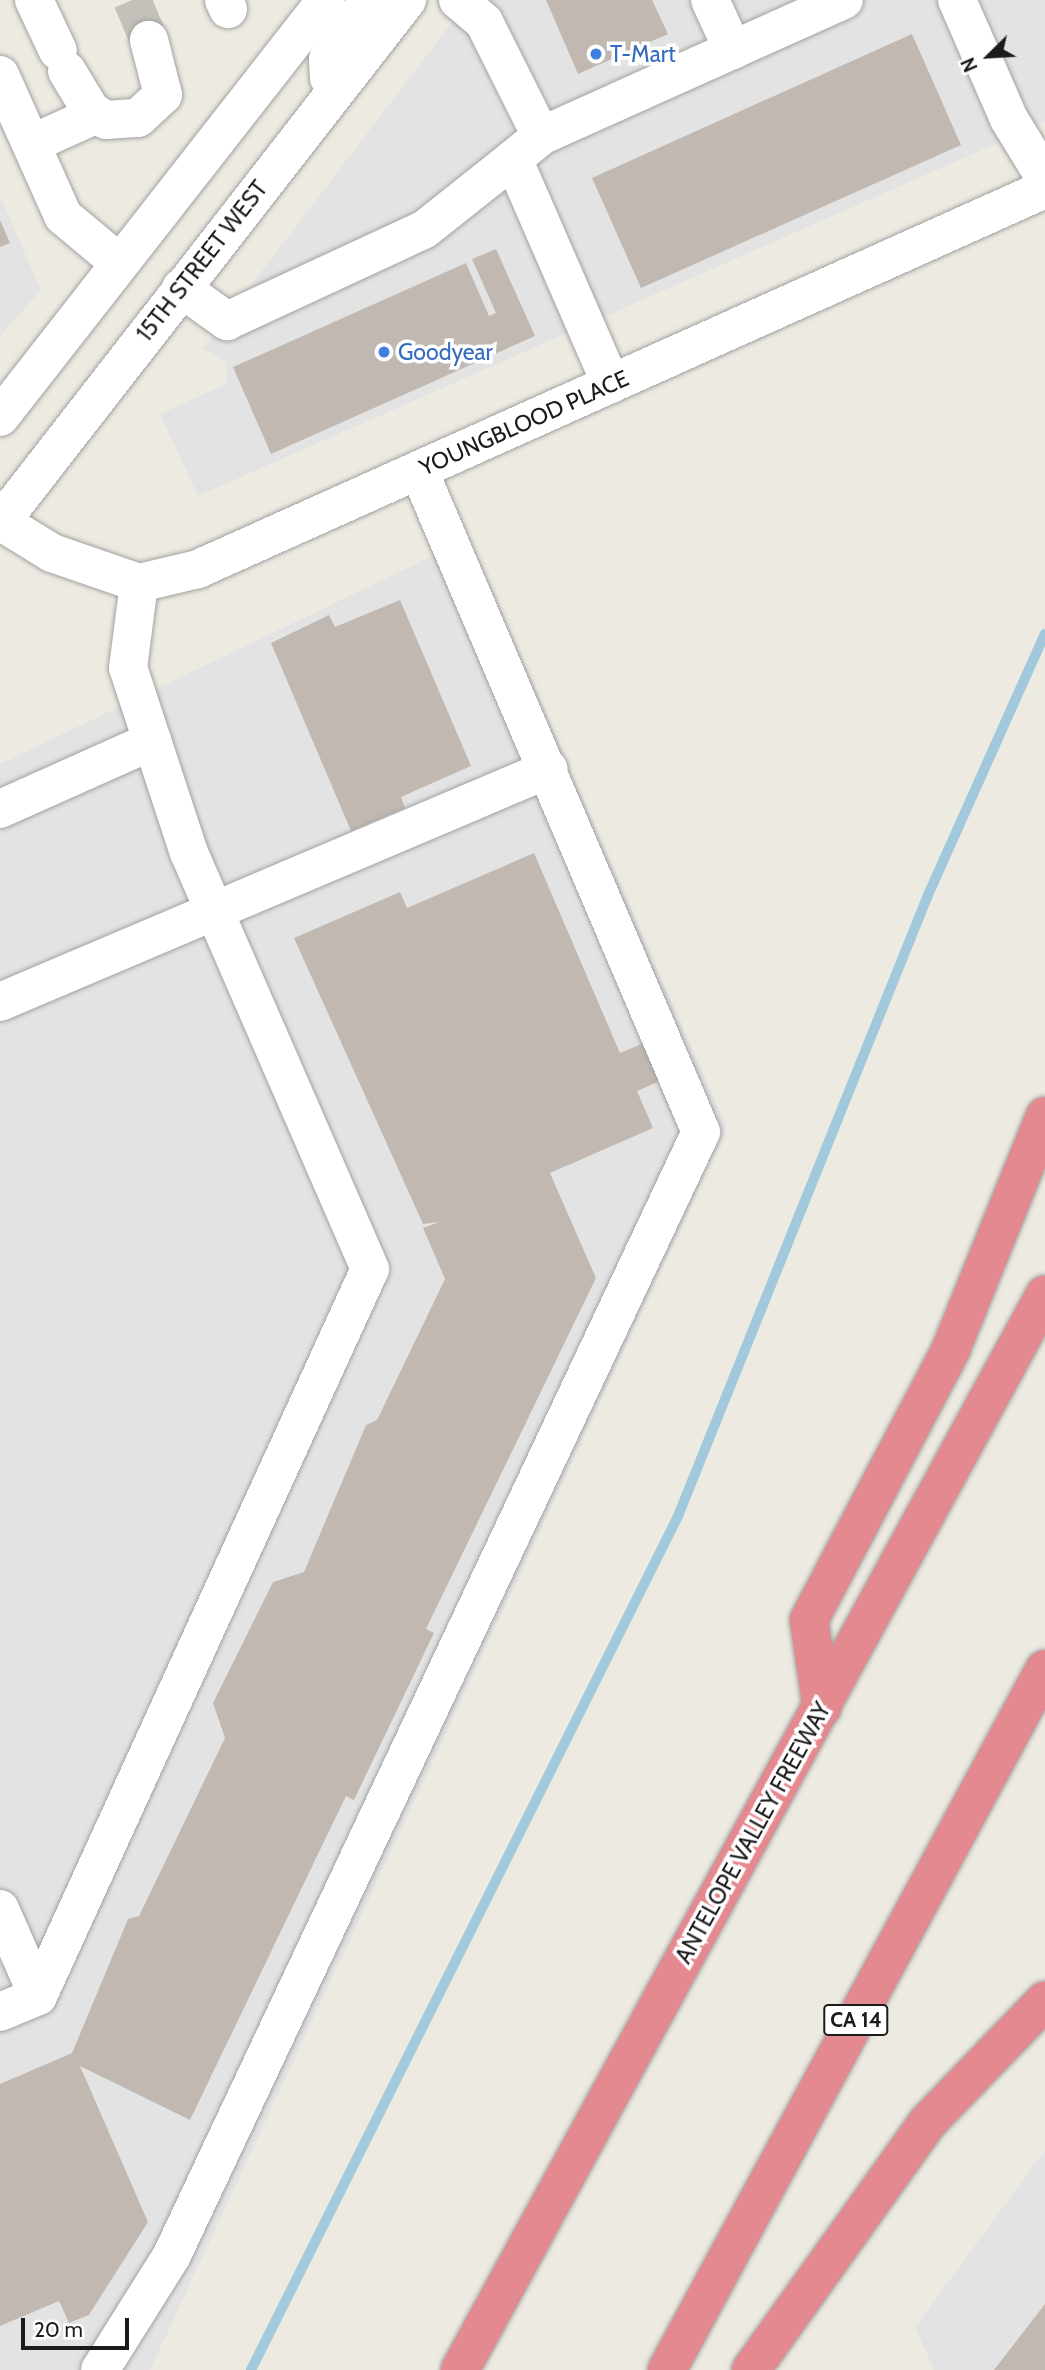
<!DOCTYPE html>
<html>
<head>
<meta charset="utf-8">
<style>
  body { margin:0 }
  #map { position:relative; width:1045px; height:2370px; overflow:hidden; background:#edeae1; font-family:Cabin,sans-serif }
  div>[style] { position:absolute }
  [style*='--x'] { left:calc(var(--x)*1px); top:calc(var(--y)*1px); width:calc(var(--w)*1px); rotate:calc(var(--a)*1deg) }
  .parking>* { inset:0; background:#e3e3e3 }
  .stream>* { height:10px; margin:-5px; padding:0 5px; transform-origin:5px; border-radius:5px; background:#a1c8db }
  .building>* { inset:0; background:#c1b9b1 }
  .minor-tunnel>* { height:38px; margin-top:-19px; transform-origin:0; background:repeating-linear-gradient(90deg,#c3c1b9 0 38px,transparent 0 57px) }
  .roads { filter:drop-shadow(0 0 2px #a2a2a2) drop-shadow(0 0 2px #a2a2a2) }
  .minor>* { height:38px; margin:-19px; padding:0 19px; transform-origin:19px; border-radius:19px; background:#fff }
  .highway>* { height:38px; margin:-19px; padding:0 19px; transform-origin:19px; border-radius:19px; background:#e48990 }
  .dots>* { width:19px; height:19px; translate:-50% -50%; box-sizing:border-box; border:4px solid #fff; border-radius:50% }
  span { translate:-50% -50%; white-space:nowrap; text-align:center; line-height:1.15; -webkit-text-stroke:7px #fff; paint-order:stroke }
  .shield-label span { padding:2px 5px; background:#fff; border:2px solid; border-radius:5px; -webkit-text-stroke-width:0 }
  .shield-label { font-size:21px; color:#1b1b1b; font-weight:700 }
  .shop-label { font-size:23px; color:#366cbe }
  .left { translate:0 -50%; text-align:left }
  .street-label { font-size:23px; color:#1b1b1b }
  .north { position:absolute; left:954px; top:21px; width:70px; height:70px; -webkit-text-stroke:5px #fff; paint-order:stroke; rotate:246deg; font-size:19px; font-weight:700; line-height:28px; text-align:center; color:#1b1b1b }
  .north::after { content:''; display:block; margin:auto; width:24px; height:32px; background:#1b1b1b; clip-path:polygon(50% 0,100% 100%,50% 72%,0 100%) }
  .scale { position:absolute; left:21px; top:2318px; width:108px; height:32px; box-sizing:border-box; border:4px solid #1b1b1b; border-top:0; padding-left:9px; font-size:21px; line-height:24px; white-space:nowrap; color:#1b1b1b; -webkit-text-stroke:5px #fff; paint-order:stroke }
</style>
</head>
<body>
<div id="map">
  <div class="parking">
    <i style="clip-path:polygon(469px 0,1045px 0,1045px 122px,198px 496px,160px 414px,226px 384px,226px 362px,203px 348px)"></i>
    <i style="clip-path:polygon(0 196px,41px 290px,0 336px)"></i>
    <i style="clip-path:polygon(470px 538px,727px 1129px,150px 2370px,0 2370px,0 2326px,59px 2301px,69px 2323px,89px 2315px,148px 2222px,80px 2066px,189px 2119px,346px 1796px,354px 1799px,434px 1633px,426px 1629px,596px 1278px,550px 1173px,424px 1228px,445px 1279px,377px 1420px,366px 1425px,304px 1572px,273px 1582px,213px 1703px,225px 1738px,139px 1916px,128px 1920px,72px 2053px,0 2084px,0 764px)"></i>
    <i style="clip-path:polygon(1045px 2150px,1045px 2370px,934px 2370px,915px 2327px)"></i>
  </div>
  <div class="stream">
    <i style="--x:251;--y:2370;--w:955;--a:-63.43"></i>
    <i style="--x:678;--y:1516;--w:669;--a:-68.07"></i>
    <i style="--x:928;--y:895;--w:286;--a:-65.9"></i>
  </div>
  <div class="building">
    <i style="clip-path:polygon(546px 0,652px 0,668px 34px,578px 74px)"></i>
    <i style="clip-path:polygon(912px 34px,961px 145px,641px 288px,592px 178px)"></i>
    <i style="clip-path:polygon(0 220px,10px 243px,0 247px)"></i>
    <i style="clip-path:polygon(496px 249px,535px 336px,271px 454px,233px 367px,466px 263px,489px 316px,496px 313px,472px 259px)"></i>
    <i style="clip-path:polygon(400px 600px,471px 766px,401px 797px,405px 808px,351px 831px,271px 643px,329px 615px,335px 627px)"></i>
    <i style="clip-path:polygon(534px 853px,620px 1053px,644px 1043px,660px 1081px,637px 1091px,653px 1128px,550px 1173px,596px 1278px,426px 1629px,434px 1633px,354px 1800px,346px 1796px,190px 2120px,80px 2066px,148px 2222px,89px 2315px,69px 2323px,59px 2301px,0 2326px,0 2084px,72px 2053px,128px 1919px,139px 1916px,225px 1738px,213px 1703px,273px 1582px,304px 1572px,366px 1425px,377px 1420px,445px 1279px,423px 1228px,439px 1222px,423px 1224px,294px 938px,400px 892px,407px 908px)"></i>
    <i style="clip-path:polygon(1045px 2304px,1045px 2370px,994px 2370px)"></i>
  </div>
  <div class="minor-tunnel">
    <i style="--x:132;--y:0;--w:43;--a:67"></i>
  </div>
  <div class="roads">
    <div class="minor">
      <i style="--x:34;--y:0;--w:56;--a:64.8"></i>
      <i style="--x:224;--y:0;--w:10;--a:66"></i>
      <i style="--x:458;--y:0;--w:34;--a:40"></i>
      <i style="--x:484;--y:22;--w:127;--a:63.4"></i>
      <i style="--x:710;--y:0;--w:55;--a:65.3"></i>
      <i style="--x:957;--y:0;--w:130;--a:66.4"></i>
      <i style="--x:1009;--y:119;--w:69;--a:58.6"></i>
      <i style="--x:67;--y:71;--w:47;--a:59"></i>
      <i style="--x:91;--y:111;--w:17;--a:31"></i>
      <i style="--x:106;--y:120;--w:32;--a:-4"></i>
      <i style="--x:138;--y:118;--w:34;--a:-43"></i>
      <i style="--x:163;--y:95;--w:57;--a:-104.3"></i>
      <i style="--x:0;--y:75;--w:154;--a:65.9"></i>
      <i style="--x:63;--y:216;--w:70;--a:39.8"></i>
      <i style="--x:329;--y:78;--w:19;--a:-93"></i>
      <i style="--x:328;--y:59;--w:72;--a:-55.2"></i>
      <i style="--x:31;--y:144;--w:72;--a:-24.4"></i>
      <i style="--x:181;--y:288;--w:57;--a:35.7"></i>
      <i style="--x:227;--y:321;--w:218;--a:-24.9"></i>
      <i style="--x:425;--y:229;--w:112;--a:-38.5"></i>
      <i style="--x:611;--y:384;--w:245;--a:-113.5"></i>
      <i style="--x:513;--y:159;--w:36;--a:-39"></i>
      <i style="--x:541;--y:136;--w:332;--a:-24.2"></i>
      <i style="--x:0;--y:417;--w:529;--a:-51.98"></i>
      <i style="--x:0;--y:521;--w:61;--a:31.6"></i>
      <i style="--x:52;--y:553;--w:92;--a:19"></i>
      <i style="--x:139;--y:583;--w:61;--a:-13.3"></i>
      <i style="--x:198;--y:569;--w:928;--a:-24.16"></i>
      <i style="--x:0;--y:523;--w:663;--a:-52.11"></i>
      <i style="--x:0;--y:809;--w:167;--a:-24.1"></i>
      <i style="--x:0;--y:1002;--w:596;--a:-23"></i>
      <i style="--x:0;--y:1909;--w:95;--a:66.4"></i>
      <i style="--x:0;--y:2012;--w:41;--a:-22.8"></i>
      <i style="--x:38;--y:1996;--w:799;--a:-65.46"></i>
      <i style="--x:370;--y:1269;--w:454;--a:-113.5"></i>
      <i style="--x:189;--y:853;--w:195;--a:-108.2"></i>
      <i style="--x:128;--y:668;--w:86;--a:-82.6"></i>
      <i style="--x:100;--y:2370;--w:136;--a:-57.9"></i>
      <i style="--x:172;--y:2255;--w:1241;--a:-64.78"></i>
      <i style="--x:701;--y:1132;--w:719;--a:-113.1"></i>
    </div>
    <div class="highway">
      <i style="--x:822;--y:1708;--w:89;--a:-98.4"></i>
      <i style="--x:809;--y:1620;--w:306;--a:-62.3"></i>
      <i style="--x:951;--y:1349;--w:251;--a:-68"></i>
      <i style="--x:460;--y:2370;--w:1224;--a:-61.45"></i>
      <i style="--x:667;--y:2370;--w:796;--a:-61.67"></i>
      <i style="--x:751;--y:2370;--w:303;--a:-54.5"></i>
      <i style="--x:927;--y:2123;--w:170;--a:-46"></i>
    </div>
  </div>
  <div class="dots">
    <i style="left:596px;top:54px;background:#3f7fe0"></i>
    <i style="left:384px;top:352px;background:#3f7fe0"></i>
  </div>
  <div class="shield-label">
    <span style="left:856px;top:2020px">CA 14</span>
  </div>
  <div class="shop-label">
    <span class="left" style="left:610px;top:54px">T-Mart</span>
    <span class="left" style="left:398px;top:352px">Goodyear</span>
  </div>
  <div class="street-label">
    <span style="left:202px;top:261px;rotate:-52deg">15TH STREET WEST</span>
    <span style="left:524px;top:423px;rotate:-24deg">YOUNGBLOOD PLACE</span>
    <span style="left:753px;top:1833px;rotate:-61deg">ANTELOPE VALLEY FREEWAY</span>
  </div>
  <div class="north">N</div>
  <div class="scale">20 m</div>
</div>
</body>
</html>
